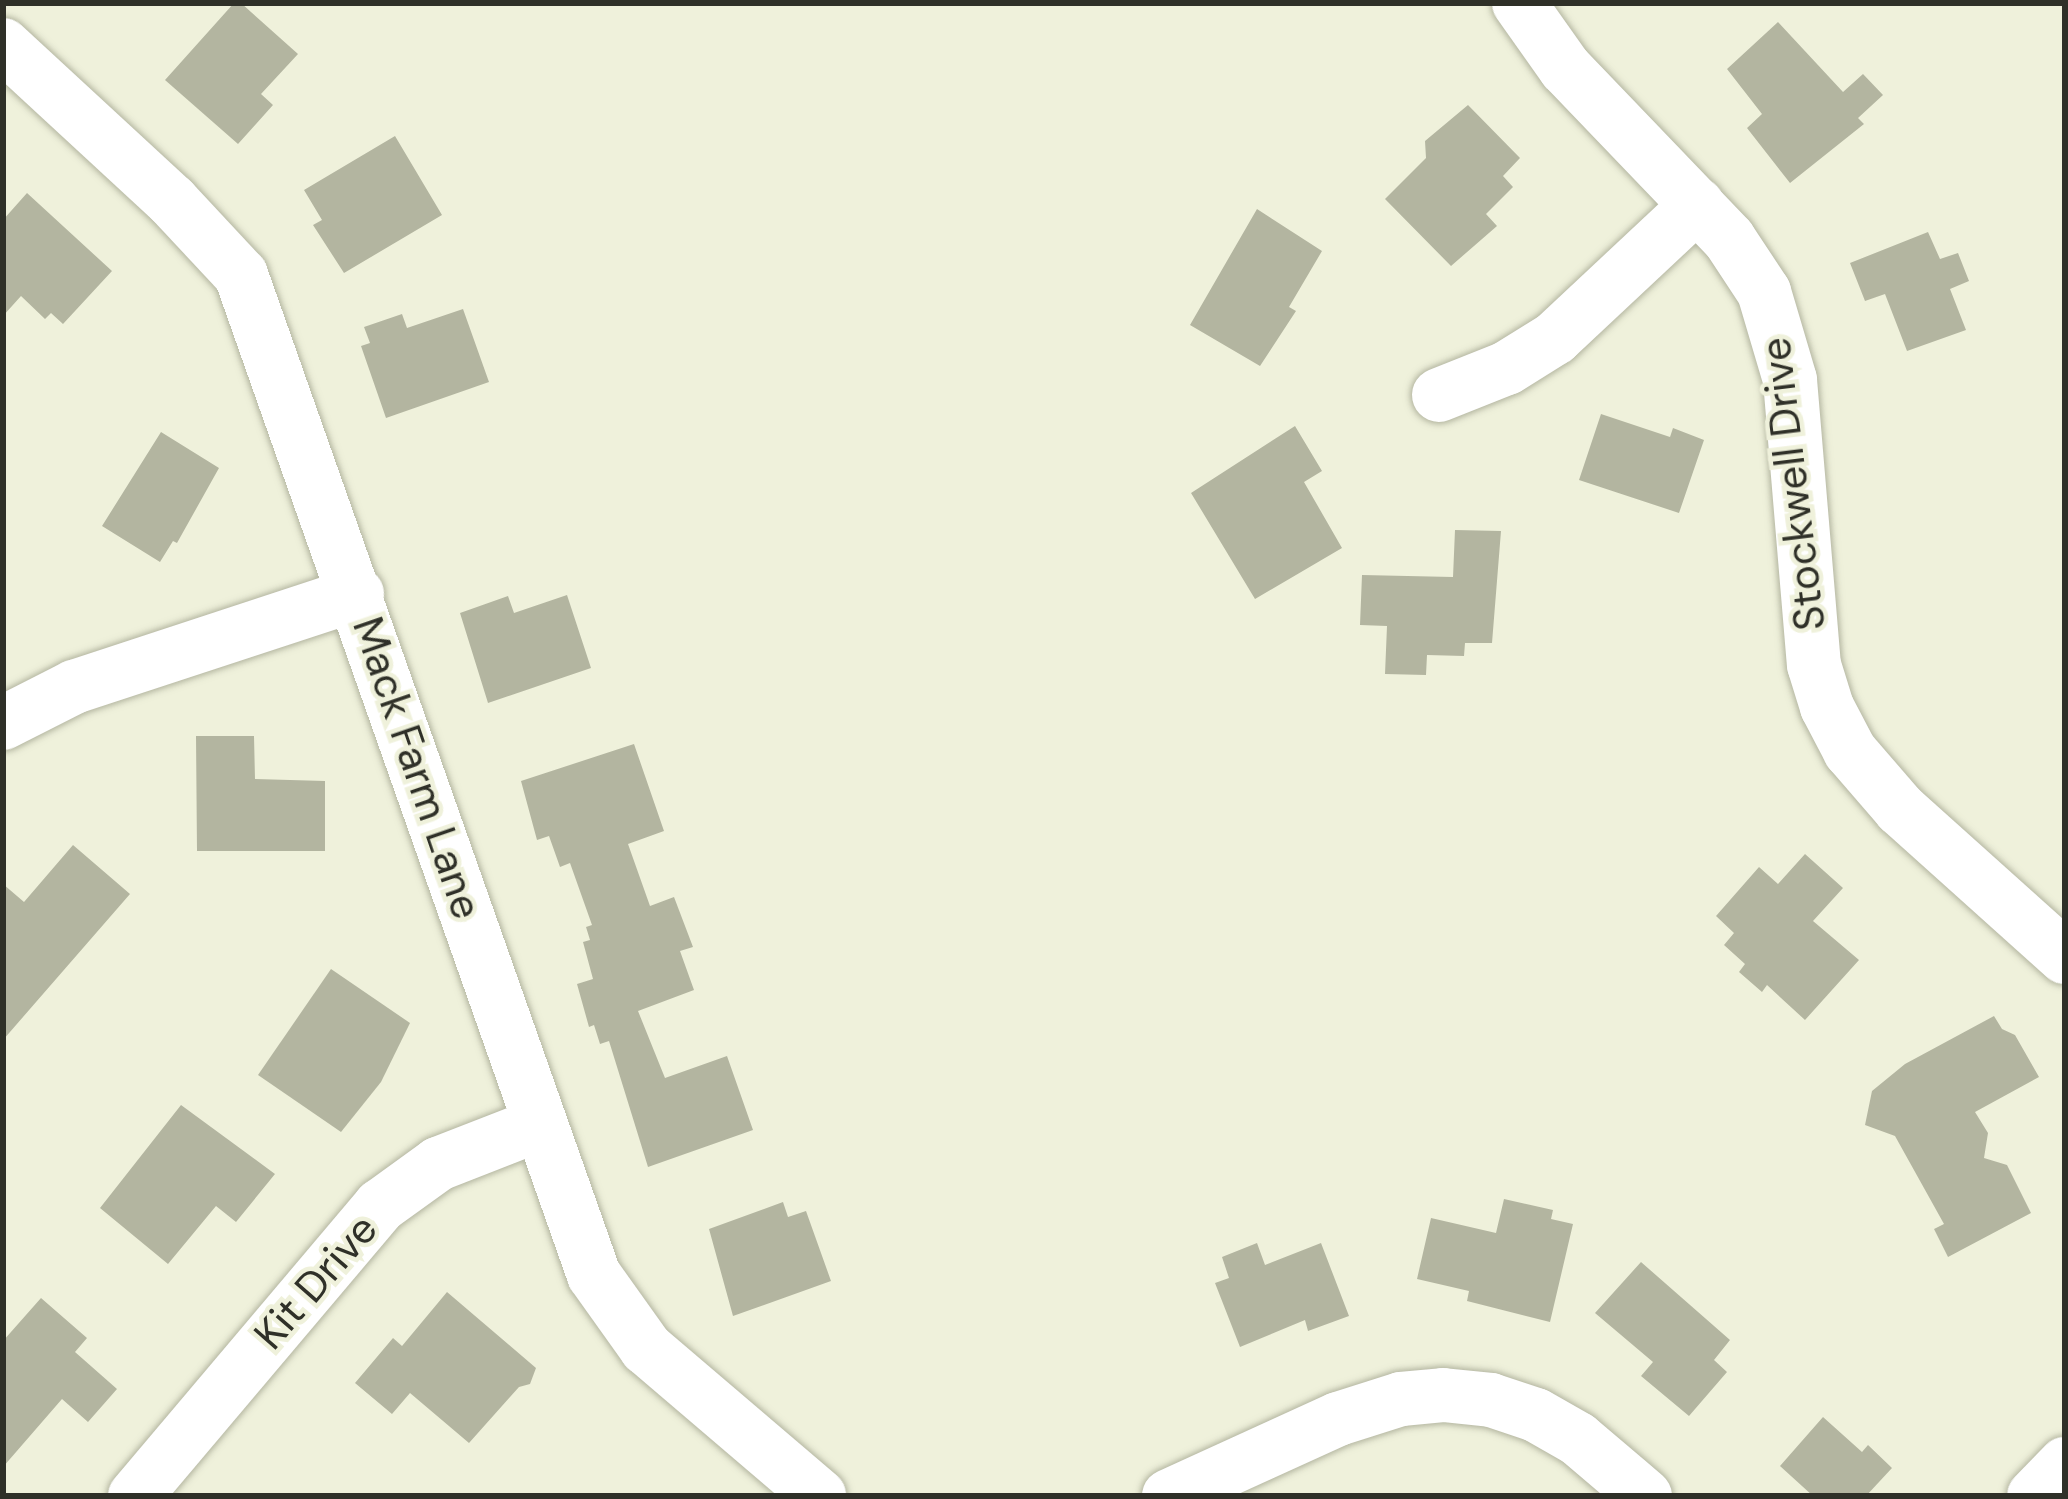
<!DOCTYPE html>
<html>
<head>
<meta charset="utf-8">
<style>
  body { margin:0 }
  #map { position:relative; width:2068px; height:1499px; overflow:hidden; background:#eff1db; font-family:"DM Sans",sans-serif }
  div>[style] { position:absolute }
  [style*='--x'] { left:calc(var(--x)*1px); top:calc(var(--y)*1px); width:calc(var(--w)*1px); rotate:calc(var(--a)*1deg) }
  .building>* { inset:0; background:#b3b5a0 }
  .roads { filter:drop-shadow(0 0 3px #b4b6a1) drop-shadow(0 0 3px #b4b6a1) }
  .minor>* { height:54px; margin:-27px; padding:0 27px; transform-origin:27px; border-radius:27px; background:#fff }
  span { translate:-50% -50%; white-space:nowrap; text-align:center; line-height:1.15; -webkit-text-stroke:9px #eff1db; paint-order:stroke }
  .street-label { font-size:42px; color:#2f3028 }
  .frame { position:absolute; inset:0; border:6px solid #2f3028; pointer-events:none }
</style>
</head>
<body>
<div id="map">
  <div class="building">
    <i style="clip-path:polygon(234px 3px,241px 3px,298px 54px,261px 94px,273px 105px,238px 144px,165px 80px)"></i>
    <i style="clip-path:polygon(1778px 22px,1843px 92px,1863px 74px,1883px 95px,1858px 118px,1864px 124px,1790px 183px,1747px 128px,1762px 114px,1727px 69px)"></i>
    <i style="clip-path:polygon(1468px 105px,1520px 158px,1503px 176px,1513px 187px,1486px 214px,1497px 226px,1451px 266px,1385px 199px,1426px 158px,1425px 141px)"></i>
    <i style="clip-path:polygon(395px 136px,442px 215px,344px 273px,313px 225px,322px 220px,304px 190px)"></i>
    <i style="clip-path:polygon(27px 193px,112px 271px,63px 324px,51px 313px,45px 319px,21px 296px,3px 316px,3px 220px)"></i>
    <i style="clip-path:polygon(1257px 209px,1322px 251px,1289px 307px,1296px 311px,1260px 366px,1190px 325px)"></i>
    <i style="clip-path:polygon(1928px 232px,1940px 259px,1958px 253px,1969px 281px,1950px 289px,1966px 330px,1907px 351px,1885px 294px,1865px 301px,1850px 263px)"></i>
    <i style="clip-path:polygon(463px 309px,489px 382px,386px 418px,361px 346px,370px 343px,364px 327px,402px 314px,407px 328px)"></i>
    <i style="clip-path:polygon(1601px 414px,1670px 437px,1673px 428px,1704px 440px,1679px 513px,1579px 480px)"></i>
    <i style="clip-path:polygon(1295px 426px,1322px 471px,1304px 482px,1342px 548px,1255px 599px,1191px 493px)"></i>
    <i style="clip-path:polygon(161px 432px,219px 468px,177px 543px,173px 541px,160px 562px,102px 526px)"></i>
    <i style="clip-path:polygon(1455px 530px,1501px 531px,1492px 643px,1465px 643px,1464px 656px,1427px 655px,1426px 675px,1385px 674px,1387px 626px,1360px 625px,1362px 575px,1453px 577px)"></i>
    <i style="clip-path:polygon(567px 595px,591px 668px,488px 703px,460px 613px,508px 596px,514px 613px)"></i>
    <i style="clip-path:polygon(196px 736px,254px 736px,255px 779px,325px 781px,325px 851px,197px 851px)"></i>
    <i style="clip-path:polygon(634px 744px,664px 831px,628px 844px,650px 906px,674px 897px,693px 947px,680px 951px,694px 990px,638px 1011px,665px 1078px,727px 1056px,753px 1130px,648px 1167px,609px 1041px,600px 1044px,594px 1025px,589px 1027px,577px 984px,593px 979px,583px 942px,590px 940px,586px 927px,592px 925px,570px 863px,560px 867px,549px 836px,537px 840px,521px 781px)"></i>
    <i style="clip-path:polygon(73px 845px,130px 894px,3px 1040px,3px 884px,24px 902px)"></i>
    <i style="clip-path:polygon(1805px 854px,1843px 888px,1813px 921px,1859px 960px,1805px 1020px,1767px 985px,1762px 992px,1739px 972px,1745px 964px,1724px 945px,1734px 933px,1716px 916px,1759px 867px,1778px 884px)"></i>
    <i style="clip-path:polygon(331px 969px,410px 1023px,381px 1082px,341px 1132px,258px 1075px)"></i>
    <i style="clip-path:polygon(1994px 1016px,2002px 1029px,2015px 1035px,2039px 1077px,1975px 1112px,1988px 1133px,1984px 1158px,2007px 1165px,2031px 1213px,1948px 1257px,1934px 1229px,1944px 1224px,1895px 1136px,1865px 1125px,1872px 1091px,1905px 1064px)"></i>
    <i style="clip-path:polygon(181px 1105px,275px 1174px,236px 1222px,216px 1206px,168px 1264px,100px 1208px)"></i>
    <i style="clip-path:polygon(1504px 1199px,1553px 1210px,1551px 1219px,1573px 1224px,1550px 1322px,1467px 1301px,1469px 1291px,1417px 1279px,1431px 1218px,1496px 1233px)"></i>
    <i style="clip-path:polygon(783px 1202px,788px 1217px,806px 1211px,831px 1281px,733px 1316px,709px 1229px)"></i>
    <i style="clip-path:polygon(1257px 1243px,1265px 1265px,1321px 1243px,1349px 1316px,1308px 1331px,1305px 1320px,1240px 1347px,1215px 1283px,1229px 1278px,1222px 1257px)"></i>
    <i style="clip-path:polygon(1641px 1262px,1730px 1340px,1714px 1360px,1727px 1372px,1689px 1416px,1641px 1376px,1653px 1362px,1595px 1313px)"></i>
    <i style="clip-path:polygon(447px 1292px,536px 1368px,530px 1384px,519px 1387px,469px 1443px,410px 1393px,392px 1414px,355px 1383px,393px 1338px,402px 1346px)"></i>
    <i style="clip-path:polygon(41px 1298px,87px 1338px,75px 1352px,117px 1389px,88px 1422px,62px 1399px,3px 1467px,3px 1341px)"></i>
    <i style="clip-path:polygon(1823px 1417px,1862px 1452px,1868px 1445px,1892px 1468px,1866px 1496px,1813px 1496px,1780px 1466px)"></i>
  </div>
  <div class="roads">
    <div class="minor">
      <i style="--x:1519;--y:3;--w:80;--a:54.7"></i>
      <i style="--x:1565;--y:68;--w:237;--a:46.2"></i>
      <i style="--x:1729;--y:239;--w:64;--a:56.6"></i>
      <i style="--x:1764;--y:292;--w:92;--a:73.5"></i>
      <i style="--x:1790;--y:380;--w:286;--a:85.2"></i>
      <i style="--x:1814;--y:665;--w:44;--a:72.8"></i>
      <i style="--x:1827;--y:707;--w:50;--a:62.4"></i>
      <i style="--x:1850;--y:751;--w:77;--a:49.2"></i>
      <i style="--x:1900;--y:809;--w:222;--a:41.9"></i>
      <i style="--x:3;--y:45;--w:230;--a:42.7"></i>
      <i style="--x:172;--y:201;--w:101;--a:47"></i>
      <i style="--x:241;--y:275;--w:1060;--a:70.56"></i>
      <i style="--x:594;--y:1275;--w:90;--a:54.5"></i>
      <i style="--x:646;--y:1348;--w:228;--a:40.5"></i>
      <i style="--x:1439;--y:395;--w:73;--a:-21.7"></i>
      <i style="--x:1507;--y:368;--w:57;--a:-32"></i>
      <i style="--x:1555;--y:338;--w:195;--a:-43.1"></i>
      <i style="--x:3;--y:723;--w:80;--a:-26.9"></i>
      <i style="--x:74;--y:687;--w:298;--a:-18.2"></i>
      <i style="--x:135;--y:1496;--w:380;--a:-49.8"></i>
      <i style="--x:380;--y:1206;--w:72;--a:-35.9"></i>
      <i style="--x:438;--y:1164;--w:107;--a:-21.3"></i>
      <i style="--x:1169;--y:1496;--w:186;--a:-24.5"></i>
      <i style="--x:1338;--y:1419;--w:66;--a:-17.6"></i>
      <i style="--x:1401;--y:1399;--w:42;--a:-5.4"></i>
      <i style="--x:1443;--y:1395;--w:48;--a:5.9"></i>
      <i style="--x:1491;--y:1400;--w:47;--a:18.4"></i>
      <i style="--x:1536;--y:1415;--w:48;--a:29.7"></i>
      <i style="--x:1578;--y:1439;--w:88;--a:40.4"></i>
      <i style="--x:2034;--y:1496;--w:45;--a:-45.9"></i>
    </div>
  </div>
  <div class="street-label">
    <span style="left:1793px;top:484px;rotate:-97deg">Stockwell Drive</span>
    <span style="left:417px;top:768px;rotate:71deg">Mack Farm Lane</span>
    <span style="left:316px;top:1282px;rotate:-49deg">Kit Drive</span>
  </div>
  <div class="frame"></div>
</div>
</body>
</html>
